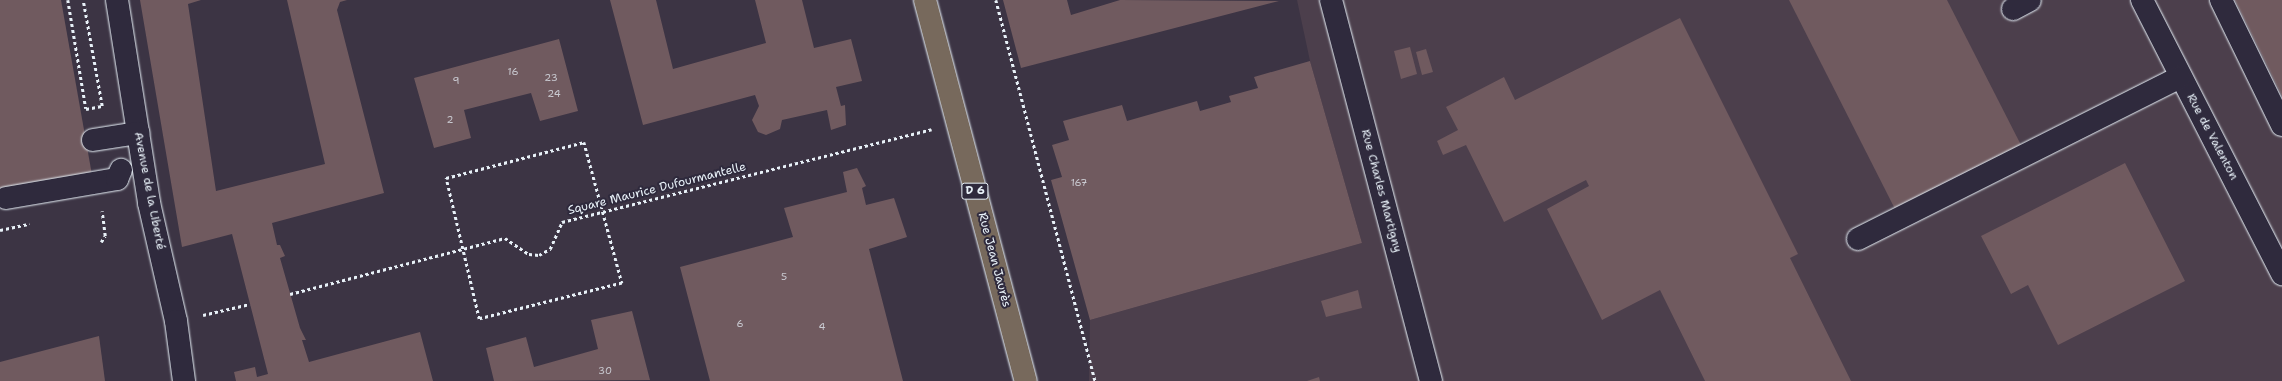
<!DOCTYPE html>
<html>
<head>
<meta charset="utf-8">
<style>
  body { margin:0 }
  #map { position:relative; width:2282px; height:381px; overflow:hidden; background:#3c3444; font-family:"Shantell Sans",sans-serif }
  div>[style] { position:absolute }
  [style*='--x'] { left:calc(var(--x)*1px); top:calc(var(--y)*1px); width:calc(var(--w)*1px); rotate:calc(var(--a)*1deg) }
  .built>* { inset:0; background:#4c3f4c }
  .building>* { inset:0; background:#705a5f }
  .path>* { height:2.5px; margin-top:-1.25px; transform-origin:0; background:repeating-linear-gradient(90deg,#e8f1f8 0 3px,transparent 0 6px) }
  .roads { filter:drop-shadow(0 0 1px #e8f1f8) drop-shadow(0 0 1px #e8f1f8) }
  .minor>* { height:22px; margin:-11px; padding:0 11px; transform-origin:11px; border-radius:11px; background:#2f2a3d }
  .major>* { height:22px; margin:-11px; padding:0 11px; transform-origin:11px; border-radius:11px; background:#77695c }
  span { translate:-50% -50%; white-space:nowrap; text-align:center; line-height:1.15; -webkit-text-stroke:4px #2f2a3d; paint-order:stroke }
  .number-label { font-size:10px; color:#cacbd2 }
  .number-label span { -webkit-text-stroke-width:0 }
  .shield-label span { padding:1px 3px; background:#2f2a3d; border:1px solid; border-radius:3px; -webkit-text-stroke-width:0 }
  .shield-label { font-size:11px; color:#e8f1f8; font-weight:700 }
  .street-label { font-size:12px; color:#e8f1f8 }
</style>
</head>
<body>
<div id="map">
  <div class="built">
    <i style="clip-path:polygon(1297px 0,2282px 0,2282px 381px,1089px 381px,1090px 320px,1362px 243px,1310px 61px)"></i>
  </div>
  <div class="building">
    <i style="clip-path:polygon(0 0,61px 0,92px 175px,0 191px)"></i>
    <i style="clip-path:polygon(140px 0,201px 0,188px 4px,216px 191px,325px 164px,287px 0,347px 0,340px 2px,337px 10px,384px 193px,272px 223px,277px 245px,280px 245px,285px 256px,280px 258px,300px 328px,306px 340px,302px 340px,309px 362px,420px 332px,433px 381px,236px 381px,234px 372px,255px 367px,257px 377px,268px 374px,232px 234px,182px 247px)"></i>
    <i style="clip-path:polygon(610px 0,656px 0,673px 69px,766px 43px,755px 0,802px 0,814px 48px,851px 39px,862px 81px,836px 87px,841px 106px,845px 105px,846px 125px,831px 130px,827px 110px,782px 120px,780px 129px,766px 135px,758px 132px,752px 120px,759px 106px,755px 95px,643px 125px)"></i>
    <i style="clip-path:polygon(1003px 0,1067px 0,1071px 15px,1120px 0,1279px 1px,1021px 68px)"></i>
    <i style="clip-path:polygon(1789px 0,1947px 0,2021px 145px,1895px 209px)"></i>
    <i style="clip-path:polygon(2235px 0,2282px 0,2282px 96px,2271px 73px)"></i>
    <i style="clip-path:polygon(1680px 18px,1798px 254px,1790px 258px,1851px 381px,1705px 381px,1660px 290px,1602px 320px,1547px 209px,1589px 186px,1586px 180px,1504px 222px,1466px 145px,1443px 155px,1437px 141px,1458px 130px,1446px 107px,1504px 77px,1515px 100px)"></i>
    <i style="clip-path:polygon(559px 39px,578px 111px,540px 121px,531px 93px,464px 110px,471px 138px,434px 148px,414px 78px)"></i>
    <i style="clip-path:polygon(1410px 47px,1417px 74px,1401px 79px,1394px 51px)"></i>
    <i style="clip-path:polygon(1426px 49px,1433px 72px,1422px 75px,1416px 52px)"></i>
    <i style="clip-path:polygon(1310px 61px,1362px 243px,1090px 320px,1051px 180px,1062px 177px,1052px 145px,1069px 140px,1063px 121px,1122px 105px,1127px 121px,1197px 101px,1200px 111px,1231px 102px,1229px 96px,1258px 88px,1254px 77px)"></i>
    <i style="clip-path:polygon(2125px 163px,2185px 281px,2058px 345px,2028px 285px,2011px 294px,1981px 236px)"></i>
    <i style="clip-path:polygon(857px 168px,866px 186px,862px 188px,866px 205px,894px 198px,907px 237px,869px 249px,903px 381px,710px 381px,680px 267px,793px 237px,784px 208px,847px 192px,843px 172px)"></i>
    <i style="clip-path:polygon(1358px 290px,1362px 308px,1326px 317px,1321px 301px)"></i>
    <i style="clip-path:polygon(632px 311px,650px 380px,494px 381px,486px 348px,526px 337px,534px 367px,598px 349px,591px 320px)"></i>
    <i style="clip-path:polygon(99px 336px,105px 381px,0 381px,0 362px)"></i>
    <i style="clip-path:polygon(1319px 377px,1320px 381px,1307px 381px)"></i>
  </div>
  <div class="path">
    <i style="--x:68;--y:0;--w:110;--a:80.6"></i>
    <i style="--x:86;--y:109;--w:16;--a:-11"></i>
    <i style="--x:102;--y:106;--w:108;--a:-100.2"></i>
    <i style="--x:996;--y:0;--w:394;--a:75.4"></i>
    <i style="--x:584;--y:142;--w:146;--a:74.9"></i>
    <i style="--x:622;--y:283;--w:147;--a:165.9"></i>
    <i style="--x:479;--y:319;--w:145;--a:-103.2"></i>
    <i style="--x:446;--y:178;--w:143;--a:-14.6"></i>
    <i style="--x:0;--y:230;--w:30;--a:-12"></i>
    <i style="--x:101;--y:242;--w:7;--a:-56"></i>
    <i style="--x:105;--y:236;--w:25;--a:-97"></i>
    <i style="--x:290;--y:294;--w:222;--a:-14.6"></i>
    <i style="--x:505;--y:238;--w:29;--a:34"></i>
    <i style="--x:529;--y:254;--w:10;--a:6"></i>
    <i style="--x:539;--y:255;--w:13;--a:-29"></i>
    <i style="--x:550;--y:249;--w:30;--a:-66"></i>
    <i style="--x:562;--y:222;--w:381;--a:-14.1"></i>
    <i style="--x:203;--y:315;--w:48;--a:-13.2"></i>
  </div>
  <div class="roads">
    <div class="minor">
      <i style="--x:117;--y:0;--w:206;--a:81"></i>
      <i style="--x:149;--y:203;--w:121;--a:77.1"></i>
      <i style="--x:176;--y:321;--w:61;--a:82.4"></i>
      <i style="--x:1331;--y:0;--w:394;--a:75.3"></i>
      <i style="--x:2142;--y:0;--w:308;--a:62.9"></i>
      <i style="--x:2221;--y:0;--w:139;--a:64"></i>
      <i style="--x:2013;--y:9;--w:19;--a:-28"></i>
      <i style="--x:93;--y:140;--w:46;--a:-8.8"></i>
      <i style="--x:6;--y:198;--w:113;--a:-9.7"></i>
      <i style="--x:117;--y:179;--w:10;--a:-66"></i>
      <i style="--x:1858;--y:239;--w:360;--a:-26.7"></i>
    </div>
    <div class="major">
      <i style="--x:925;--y:0;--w:394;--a:75.2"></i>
    </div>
  </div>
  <div class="number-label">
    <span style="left:513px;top:72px">16</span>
    <span style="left:551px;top:78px">23</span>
    <span style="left:456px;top:81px">9</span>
    <span style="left:554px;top:94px">24</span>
    <span style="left:450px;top:120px">2</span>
    <span style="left:1079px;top:183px">167</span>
    <span style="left:784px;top:277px">5</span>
    <span style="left:740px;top:324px">6</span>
    <span style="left:822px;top:327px">4</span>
    <span style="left:605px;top:371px">30</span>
  </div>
  <div class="shield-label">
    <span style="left:975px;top:191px">D 6</span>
  </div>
  <div class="street-label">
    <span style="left:2212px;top:137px;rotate:62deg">Rue de Valenton</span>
    <span style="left:657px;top:189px;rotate:-14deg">Square Maurice Dufourmantelle</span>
    <span style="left:149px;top:191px;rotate:79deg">Avenue de la Liberté</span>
    <span style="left:1381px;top:191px;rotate:75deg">Rue Charles Martigny</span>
    <span style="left:994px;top:260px;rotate:75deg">Rue Jean Jaurès</span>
  </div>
</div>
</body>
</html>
